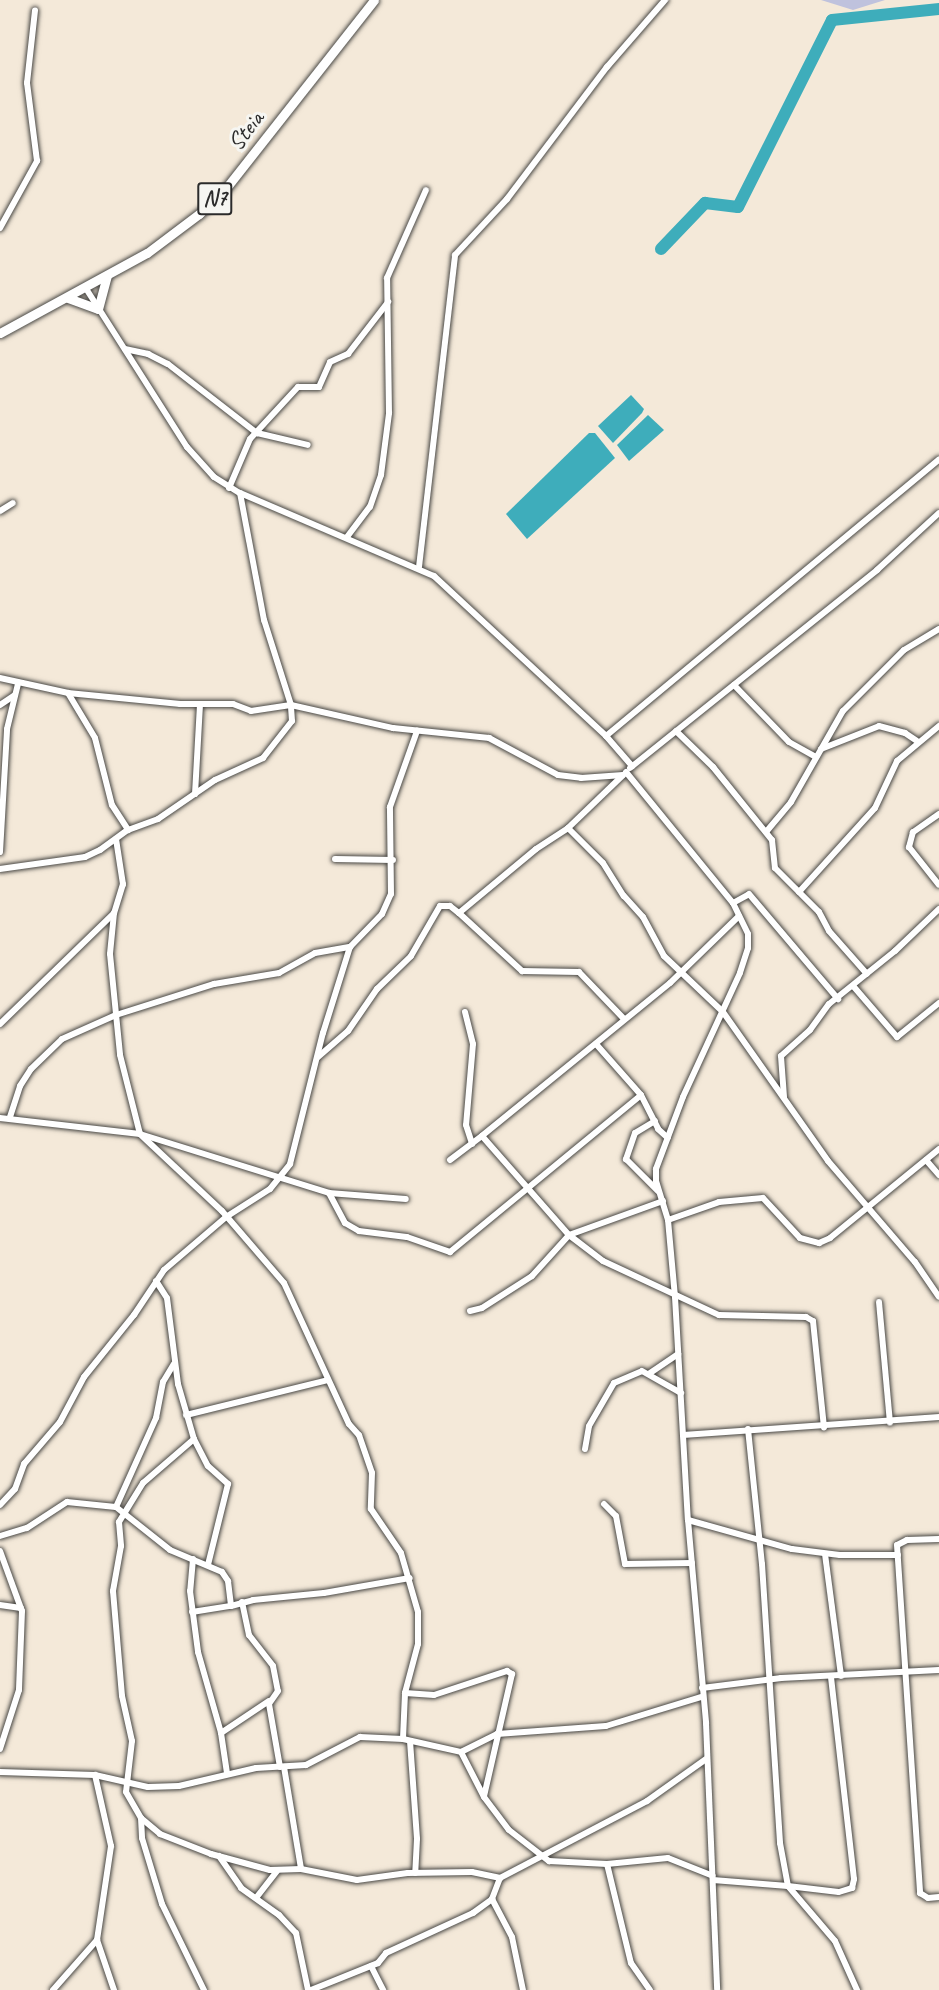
<!DOCTYPE html>
<html>
<head>
<meta charset="utf-8">
<style>
  body { margin:0 }
  #map { position:relative; width:939px; height:1990px; overflow:hidden; background:#f4e9d9; font-family:Caveat,sans-serif }
  div>[style] { position:absolute }
  [style*='--x'] { left:calc(var(--x)*1px); top:calc(var(--y)*1px); width:calc(var(--w)*1px); rotate:calc(var(--a)*1deg) }
  .industrial>* { inset:0; background:#bfc2dd }
  .water>* { inset:0; background:#3eadbb }
  .river>* { height:12px; margin:-6px; padding:0 6px; transform-origin:6px; border-radius:6px; background:#3eadbb }
  .roads { filter:drop-shadow(0 0 2px #494845) drop-shadow(0 0 2px #494845) }
  .minor>* { height:6px; margin:-3px; padding:0 3px; transform-origin:3px; border-radius:3px; background:#fff }
  .primary>* { height:9px; margin:-4.5px; padding:0 4.5px; transform-origin:4.5px; border-radius:4.5px; background:#fff }
  span { translate:-50% -50%; white-space:nowrap; text-align:center; line-height:1.15; -webkit-text-stroke:6px #f6f6f2; paint-order:stroke }
  .shield-label span { padding:2px 4px; background:#f6f6f2; border:2px solid; border-radius:4px; -webkit-text-stroke-width:0 }
  .shield-label { font-size:22px; color:#2b2b2b; font-weight:700 }
  .street-label { font-size:24px; color:#2b2b2b }
</style>
</head>
<body>
<div id="map">
  <div class="industrial">
    <i style="clip-path:polygon(821px 0,885px 0,853px 10px)"></i>
  </div>
  <div class="water">
    <i style="clip-path:polygon(631px 395px,644px 409px,642px 413px,613px 443px,598px 426px)"></i>
    <i style="clip-path:polygon(648px 415px,664px 430px,629px 461px,617px 445px)"></i>
    <i style="clip-path:polygon(589px 433px,595px 433px,615px 458px,527px 539px,506px 514px)"></i>
  </div>
  <div class="river">
    <i style="--x:661;--y:249;--w:64;--a:-46.3"></i>
    <i style="--x:705;--y:203;--w:33;--a:7"></i>
    <i style="--x:738;--y:207;--w:209;--a:-63.3"></i>
    <i style="--x:832;--y:20;--w:108;--a:-5.9"></i>
  </div>
  <div class="roads">
    <div class="minor">
      <i style="--x:0;--y:228;--w:77;--a:-61.1"></i>
      <i style="--x:37;--y:161;--w:79;--a:-97.3"></i>
      <i style="--x:27;--y:83;--w:73;--a:-83.7"></i>
      <i style="--x:85;--y:287;--w:190;--a:57.5"></i>
      <i style="--x:187;--y:447;--w:40;--a:48"></i>
      <i style="--x:214;--y:477;--w:31;--a:32"></i>
      <i style="--x:240;--y:493;--w:211;--a:23.2"></i>
      <i style="--x:434;--y:576;--w:235;--a:42.9"></i>
      <i style="--x:606;--y:736;--w:40;--a:49"></i>
      <i style="--x:125;--y:349;--w:24;--a:12"></i>
      <i style="--x:148;--y:354;--w:22;--a:27"></i>
      <i style="--x:168;--y:364;--w:113;--a:37.8"></i>
      <i style="--x:257;--y:433;--w:52;--a:13.2"></i>
      <i style="--x:229;--y:488;--w:53;--a:-66.8"></i>
      <i style="--x:250;--y:439;--w:71;--a:-47.3"></i>
      <i style="--x:298;--y:387;--w:21;--a:0"></i>
      <i style="--x:319;--y:387;--w:27;--a:-66"></i>
      <i style="--x:330;--y:362;--w:20;--a:-24"></i>
      <i style="--x:348;--y:354;--w:66;--a:-52.4"></i>
      <i style="--x:0;--y:511;--w:15;--a:-32"></i>
      <i style="--x:347;--y:537;--w:38;--a:-53"></i>
      <i style="--x:370;--y:507;--w:34;--a:-71"></i>
      <i style="--x:381;--y:475;--w:63;--a:-82.6"></i>
      <i style="--x:389;--y:413;--w:135;--a:-90.8"></i>
      <i style="--x:387;--y:278;--w:96;--a:-66.1"></i>
      <i style="--x:419;--y:567;--w:314;--a:-83.4"></i>
      <i style="--x:455;--y:255;--w:76;--a:-47.1"></i>
      <i style="--x:507;--y:199;--w:166;--a:-52.9"></i>
      <i style="--x:607;--y:67;--w:89;--a:-49.1"></i>
      <i style="--x:0;--y:678;--w:70;--a:12.4"></i>
      <i style="--x:68;--y:693;--w:113;--a:5.6"></i>
      <i style="--x:180;--y:704;--w:53;--a:0"></i>
      <i style="--x:233;--y:704;--w:19;--a:21"></i>
      <i style="--x:251;--y:711;--w:40;--a:-8.5"></i>
      <i style="--x:291;--y:705;--w:105;--a:12.7"></i>
      <i style="--x:393;--y:728;--w:97;--a:5.9"></i>
      <i style="--x:489;--y:738;--w:78;--a:28.2"></i>
      <i style="--x:558;--y:775;--w:23;--a:7"></i>
      <i style="--x:581;--y:778;--w:42;--a:-4.1"></i>
      <i style="--x:734;--y:685;--w:79;--a:46"></i>
      <i style="--x:789;--y:742;--w:31;--a:29"></i>
      <i style="--x:68;--y:693;--w:52;--a:59"></i>
      <i style="--x:95;--y:738;--w:69;--a:75.8"></i>
      <i style="--x:112;--y:805;--w:30;--a:57"></i>
      <i style="--x:0;--y:705;--w:18;--a:-34"></i>
      <i style="--x:676;--y:731;--w:52;--a:44.2"></i>
      <i style="--x:713;--y:767;--w:94;--a:51.1"></i>
      <i style="--x:772;--y:840;--w:28;--a:84"></i>
      <i style="--x:775;--y:868;--w:62;--a:45"></i>
      <i style="--x:819;--y:912;--w:21;--a:62"></i>
      <i style="--x:829;--y:931;--w:57;--a:48.5"></i>
      <i style="--x:606;--y:736;--w:433;--a:-39.7"></i>
      <i style="--x:821;--y:749;--w:62;--a:-21.6"></i>
      <i style="--x:879;--y:726;--w:27;--a:15"></i>
      <i style="--x:905;--y:733;--w:14;--a:34"></i>
      <i style="--x:630;--y:768;--w:317;--a:-38.7"></i>
      <i style="--x:877;--y:570;--w:84;--a:-42.6"></i>
      <i style="--x:626;--y:772;--w:169;--a:50.8"></i>
      <i style="--x:733;--y:903;--w:34;--a:64"></i>
      <i style="--x:748;--y:934;--w:14;--a:90"></i>
      <i style="--x:748;--y:948;--w:26;--a:108"></i>
      <i style="--x:740;--y:973;--w:136;--a:114.7"></i>
      <i style="--x:683;--y:1097;--w:77;--a:110.6"></i>
      <i style="--x:656;--y:1169;--w:12;--a:90"></i>
      <i style="--x:656;--y:1181;--w:41;--a:72.9"></i>
      <i style="--x:668;--y:1220;--w:77;--a:84.8"></i>
      <i style="--x:675;--y:1297;--w:223;--a:86.7"></i>
      <i style="--x:688;--y:1520;--w:204;--a:84.9"></i>
      <i style="--x:706;--y:1723;--w:267;--a:87.6"></i>
      <i style="--x:195;--y:794;--w:90;--a:-86.8"></i>
      <i style="--x:939;--y:814;--w:32;--a:145"></i>
      <i style="--x:913;--y:832;--w:16;--a:105"></i>
      <i style="--x:909;--y:847;--w:48;--a:51.7"></i>
      <i style="--x:568;--y:828;--w:49;--a:45"></i>
      <i style="--x:603;--y:863;--w:39;--a:58"></i>
      <i style="--x:624;--y:896;--w:28;--a:48"></i>
      <i style="--x:643;--y:917;--w:44;--a:61.7"></i>
      <i style="--x:664;--y:956;--w:81;--a:43.5"></i>
      <i style="--x:723;--y:1012;--w:182;--a:54.8"></i>
      <i style="--x:828;--y:1161;--w:133;--a:49.3"></i>
      <i style="--x:915;--y:1262;--w:42;--a:55.6"></i>
      <i style="--x:766;--y:832;--w:39;--a:-50"></i>
      <i style="--x:791;--y:802;--w:105;--a:-60.3"></i>
      <i style="--x:843;--y:711;--w:86;--a:-45"></i>
      <i style="--x:904;--y:650;--w:41;--a:-31"></i>
      <i style="--x:116;--y:839;--w:46;--a:81.2"></i>
      <i style="--x:123;--y:884;--w:30;--a:107"></i>
      <i style="--x:114;--y:913;--w:41;--a:95.6"></i>
      <i style="--x:110;--y:954;--w:101;--a:84.3"></i>
      <i style="--x:120;--y:1055;--w:81;--a:75.8"></i>
      <i style="--x:140;--y:1134;--w:112;--a:43.2"></i>
      <i style="--x:222;--y:1211;--w:95;--a:49.3"></i>
      <i style="--x:284;--y:1283;--w:155;--a:65.3"></i>
      <i style="--x:349;--y:1424;--w:15;--a:48"></i>
      <i style="--x:359;--y:1435;--w:40;--a:71.1"></i>
      <i style="--x:372;--y:1473;--w:36;--a:92"></i>
      <i style="--x:371;--y:1509;--w:53;--a:55.7"></i>
      <i style="--x:401;--y:1553;--w:61;--a:73.9"></i>
      <i style="--x:418;--y:1612;--w:32;--a:90"></i>
      <i style="--x:418;--y:1644;--w:51;--a:104.9"></i>
      <i style="--x:405;--y:1693;--w:46;--a:92.5"></i>
      <i style="--x:0;--y:852;--w:123;--a:-86.7"></i>
      <i style="--x:7;--y:729;--w:46;--a:-76.3"></i>
      <i style="--x:335;--y:859;--w:58;--a:1"></i>
      <i style="--x:0;--y:869;--w:86;--a:-8"></i>
      <i style="--x:85;--y:857;--w:17;--a:-25"></i>
      <i style="--x:100;--y:850;--w:34;--a:-36"></i>
      <i style="--x:128;--y:830;--w:32;--a:-20"></i>
      <i style="--x:158;--y:819;--w:69;--a:-34.4"></i>
      <i style="--x:215;--y:780;--w:53;--a:-24.6"></i>
      <i style="--x:263;--y:758;--w:47;--a:-51.9"></i>
      <i style="--x:292;--y:721;--w:16;--a:-94"></i>
      <i style="--x:291;--y:705;--w:89;--a:-107.6"></i>
      <i style="--x:264;--y:620;--w:129;--a:-100.7"></i>
      <i style="--x:799;--y:892;--w:113;--a:-47.9"></i>
      <i style="--x:875;--y:808;--w:52;--a:-64.9"></i>
      <i style="--x:897;--y:761;--w:55;--a:-39.8"></i>
      <i style="--x:733;--y:903;--w:18;--a:-29"></i>
      <i style="--x:749;--y:894;--w:138;--a:49.7"></i>
      <i style="--x:459;--y:913;--w:100;--a:-39.7"></i>
      <i style="--x:536;--y:849;--w:38;--a:-33"></i>
      <i style="--x:568;--y:828;--w:76;--a:-43.9"></i>
      <i style="--x:739;--y:916;--w:96;--a:135.8"></i>
      <i style="--x:670;--y:983;--w:242;--a:140.9"></i>
      <i style="--x:482;--y:1136;--w:132;--a:48.7"></i>
      <i style="--x:569;--y:1235;--w:43;--a:37.4"></i>
      <i style="--x:603;--y:1261;--w:128;--a:25"></i>
      <i style="--x:719;--y:1315;--w:87;--a:1.3"></i>
      <i style="--x:806;--y:1317;--w:8;--a:30"></i>
      <i style="--x:813;--y:1321;--w:107;--a:84.1"></i>
      <i style="--x:854;--y:987;--w:66;--a:49.3"></i>
      <i style="--x:897;--y:1037;--w:54;--a:-39"></i>
      <i style="--x:465;--y:1012;--w:33;--a:76"></i>
      <i style="--x:473;--y:1044;--w:81;--a:94.9"></i>
      <i style="--x:466;--y:1125;--w:20;--a:72"></i>
      <i style="--x:0;--y:1024;--w:159;--a:-44.2"></i>
      <i style="--x:596;--y:1044;--w:68;--a:48.6"></i>
      <i style="--x:641;--y:1095;--w:38;--a:63"></i>
      <i style="--x:658;--y:1129;--w:13;--a:42"></i>
      <i style="--x:318;--y:1057;--w:40;--a:-41"></i>
      <i style="--x:348;--y:1031;--w:51;--a:-55.4"></i>
      <i style="--x:377;--y:989;--w:47;--a:-44.1"></i>
      <i style="--x:411;--y:956;--w:58;--a:-59.9"></i>
      <i style="--x:440;--y:906;--w:10;--a:0"></i>
      <i style="--x:450;--y:906;--w:11;--a:38"></i>
      <i style="--x:459;--y:913;--w:86;--a:42.6"></i>
      <i style="--x:522;--y:971;--w:57;--a:1"></i>
      <i style="--x:579;--y:972;--w:65;--a:46.2"></i>
      <i style="--x:784;--y:1097;--w:41;--a:-94.2"></i>
      <i style="--x:781;--y:1056;--w:39;--a:-42"></i>
      <i style="--x:810;--y:1030;--w:32;--a:-54"></i>
      <i style="--x:829;--y:1004;--w:85;--a:-38.8"></i>
      <i style="--x:895;--y:951;--w:61;--a:-43.7"></i>
      <i style="--x:10;--y:1117;--w:33;--a:-72"></i>
      <i style="--x:20;--y:1086;--w:20;--a:-57"></i>
      <i style="--x:31;--y:1069;--w:43;--a:-44.1"></i>
      <i style="--x:62;--y:1039;--w:59;--a:-24"></i>
      <i style="--x:116;--y:1015;--w:103;--a:-17.6"></i>
      <i style="--x:214;--y:984;--w:66;--a:-9.6"></i>
      <i style="--x:279;--y:973;--w:41;--a:-29.1"></i>
      <i style="--x:315;--y:953;--w:36;--a:-10"></i>
      <i style="--x:0;--y:1118;--w:141;--a:6.5"></i>
      <i style="--x:140;--y:1134;--w:198;--a:17.3"></i>
      <i style="--x:329;--y:1193;--w:34;--a:62"></i>
      <i style="--x:345;--y:1223;--w:16;--a:30"></i>
      <i style="--x:359;--y:1231;--w:48;--a:7.1"></i>
      <i style="--x:407;--y:1237;--w:46;--a:19.2"></i>
      <i style="--x:450;--y:1252;--w:247;--a:-39.4"></i>
      <i style="--x:655;--y:1121;--w:23;--a:149"></i>
      <i style="--x:635;--y:1133;--w:28;--a:109"></i>
      <i style="--x:626;--y:1159;--w:45;--a:45"></i>
      <i style="--x:450;--y:1160;--w:40;--a:-37"></i>
      <i style="--x:926;--y:1160;--w:20;--a:49"></i>
      <i style="--x:329;--y:1193;--w:77;--a:4.5"></i>
      <i style="--x:668;--y:1220;--w:54;--a:-19.4"></i>
      <i style="--x:719;--y:1202;--w:44;--a:-5.2"></i>
      <i style="--x:763;--y:1198;--w:54;--a:47.2"></i>
      <i style="--x:800;--y:1238;--w:20;--a:15"></i>
      <i style="--x:819;--y:1243;--w:12;--a:-24"></i>
      <i style="--x:830;--y:1238;--w:141;--a:-39.2"></i>
      <i style="--x:156;--y:1281;--w:20;--a:57"></i>
      <i style="--x:167;--y:1298;--w:87;--a:82.7"></i>
      <i style="--x:178;--y:1384;--w:57;--a:73.8"></i>
      <i style="--x:194;--y:1439;--w:30;--a:63"></i>
      <i style="--x:208;--y:1466;--w:27;--a:42"></i>
      <i style="--x:228;--y:1484;--w:83;--a:103.9"></i>
      <i style="--x:879;--y:1302;--w:121;--a:84.8"></i>
      <i style="--x:470;--y:1311;--w:12;--a:-14"></i>
      <i style="--x:482;--y:1308;--w:59;--a:-32.6"></i>
      <i style="--x:532;--y:1276;--w:55;--a:-47.9"></i>
      <i style="--x:569;--y:1235;--w:100;--a:-19.9"></i>
      <i style="--x:650;--y:1373;--w:34;--a:-34"></i>
      <i style="--x:186;--y:1415;--w:146;--a:-13.8"></i>
      <i style="--x:748;--y:1429;--w:136;--a:84.1"></i>
      <i style="--x:762;--y:1564;--w:280;--a:86.3"></i>
      <i style="--x:780;--y:1843;--w:44;--a:79.5"></i>
      <i style="--x:788;--y:1886;--w:51;--a:6.7"></i>
      <i style="--x:839;--y:1892;--w:14;--a:-17"></i>
      <i style="--x:852;--y:1888;--w:9;--a:-77"></i>
      <i style="--x:854;--y:1879;--w:204;--a:-96.5"></i>
      <i style="--x:683;--y:1435;--w:257;--a:-4"></i>
      <i style="--x:194;--y:1439;--w:67;--a:139.2"></i>
      <i style="--x:143;--y:1483;--w:46;--a:121.6"></i>
      <i style="--x:119;--y:1522;--w:24;--a:85"></i>
      <i style="--x:121;--y:1546;--w:46;--a:100.1"></i>
      <i style="--x:113;--y:1591;--w:105;--a:85.1"></i>
      <i style="--x:122;--y:1696;--w:46;--a:77.5"></i>
      <i style="--x:132;--y:1741;--w:51;--a:96.7"></i>
      <i style="--x:126;--y:1792;--w:30;--a:60"></i>
      <i style="--x:141;--y:1818;--w:25;--a:40"></i>
      <i style="--x:160;--y:1834;--w:55;--a:21.4"></i>
      <i style="--x:211;--y:1854;--w:61;--a:15.2"></i>
      <i style="--x:270;--y:1870;--w:31;--a:-2"></i>
      <i style="--x:301;--y:1869;--w:57;--a:11.1"></i>
      <i style="--x:357;--y:1880;--w:51;--a:-7.8"></i>
      <i style="--x:408;--y:1873;--w:64;--a:-0.9"></i>
      <i style="--x:472;--y:1872;--w:29;--a:12"></i>
      <i style="--x:500;--y:1878;--w:166;--a:-27.6"></i>
      <i style="--x:647;--y:1801;--w:72;--a:-35.4"></i>
      <i style="--x:585;--y:1449;--w:23;--a:-80"></i>
      <i style="--x:589;--y:1426;--w:50;--a:-59.8"></i>
      <i style="--x:614;--y:1383;--w:30;--a:-23"></i>
      <i style="--x:642;--y:1371;--w:45;--a:29.4"></i>
      <i style="--x:604;--y:1504;--w:17;--a:45"></i>
      <i style="--x:616;--y:1516;--w:49;--a:79.4"></i>
      <i style="--x:625;--y:1564;--w:67;--a:-0.9"></i>
      <i style="--x:0;--y:1505;--w:22;--a:-47"></i>
      <i style="--x:15;--y:1489;--w:27;--a:-70"></i>
      <i style="--x:24;--y:1464;--w:55;--a:-49.4"></i>
      <i style="--x:60;--y:1422;--w:51;--a:-61.9"></i>
      <i style="--x:84;--y:1377;--w:80;--a:-51.1"></i>
      <i style="--x:134;--y:1315;--w:54;--a:-56.3"></i>
      <i style="--x:164;--y:1270;--w:82;--a:-40.5"></i>
      <i style="--x:226;--y:1217;--w:52;--a:-32.5"></i>
      <i style="--x:270;--y:1189;--w:32;--a:-51"></i>
      <i style="--x:290;--y:1164;--w:135;--a:-75.9"></i>
      <i style="--x:323;--y:1033;--w:90;--a:-72.6"></i>
      <i style="--x:350;--y:947;--w:46;--a:-45.9"></i>
      <i style="--x:382;--y:914;--w:22;--a:-66"></i>
      <i style="--x:391;--y:894;--w:87;--a:-90.7"></i>
      <i style="--x:390;--y:807;--w:81;--a:-70.4"></i>
      <i style="--x:116;--y:1507;--w:98;--a:-65.8"></i>
      <i style="--x:156;--y:1418;--w:37;--a:-79"></i>
      <i style="--x:163;--y:1382;--w:21;--a:-59"></i>
      <i style="--x:688;--y:1520;--w:108;--a:15.6"></i>
      <i style="--x:792;--y:1549;--w:48;--a:7.1"></i>
      <i style="--x:840;--y:1555;--w:58;--a:0"></i>
      <i style="--x:0;--y:1536;--w:28;--a:-17"></i>
      <i style="--x:27;--y:1528;--w:48;--a:-33"></i>
      <i style="--x:67;--y:1502;--w:49;--a:5.8"></i>
      <i style="--x:116;--y:1507;--w:69;--a:38.5"></i>
      <i style="--x:170;--y:1550;--w:56;--a:22.9"></i>
      <i style="--x:222;--y:1572;--w:11;--a:56"></i>
      <i style="--x:228;--y:1581;--w:25;--a:83"></i>
      <i style="--x:231;--y:1606;--w:23;--a:-15"></i>
      <i style="--x:253;--y:1600;--w:71;--a:-5.6"></i>
      <i style="--x:324;--y:1593;--w:87;--a:-9.9"></i>
      <i style="--x:939;--y:1539;--w:32;--a:178"></i>
      <i style="--x:907;--y:1540;--w:11;--a:153"></i>
      <i style="--x:897;--y:1545;--w:349;--a:86.2"></i>
      <i style="--x:920;--y:1893;--w:9;--a:32"></i>
      <i style="--x:928;--y:1898;--w:11;--a:-5"></i>
      <i style="--x:0;--y:1551;--w:64;--a:69.9"></i>
      <i style="--x:22;--y:1611;--w:79;--a:92.2"></i>
      <i style="--x:19;--y:1690;--w:62;--a:107.9"></i>
      <i style="--x:825;--y:1554;--w:123;--a:82.5"></i>
      <i style="--x:193;--y:1559;--w:32;--a:95"></i>
      <i style="--x:190;--y:1591;--w:62;--a:82.5"></i>
      <i style="--x:198;--y:1652;--w:84;--a:74.1"></i>
      <i style="--x:221;--y:1733;--w:40;--a:81.5"></i>
      <i style="--x:242;--y:1602;--w:34;--a:78"></i>
      <i style="--x:249;--y:1635;--w:39;--a:52"></i>
      <i style="--x:273;--y:1666;--w:25;--a:79"></i>
      <i style="--x:278;--y:1691;--w:16;--a:125"></i>
      <i style="--x:269;--y:1704;--w:64;--a:80.1"></i>
      <i style="--x:0;--y:1605;--w:21;--a:8"></i>
      <i style="--x:192;--y:1612;--w:39;--a:-9"></i>
      <i style="--x:702;--y:1688;--w:80;--a:-7.2"></i>
      <i style="--x:781;--y:1678;--w:158;--a:-2.9"></i>
      <i style="--x:405;--y:1693;--w:29;--a:4"></i>
      <i style="--x:434;--y:1695;--w:77;--a:-18.2"></i>
      <i style="--x:507;--y:1671;--w:6;--a:31"></i>
      <i style="--x:512;--y:1674;--w:125;--a:102.9"></i>
      <i style="--x:221;--y:1733;--w:58;--a:-33.7"></i>
      <i style="--x:410;--y:1741;--w:98;--a:85.9"></i>
      <i style="--x:417;--y:1839;--w:34;--a:93"></i>
      <i style="--x:461;--y:1752;--w:40;--a:-26.6"></i>
      <i style="--x:497;--y:1734;--w:109;--a:-4.2"></i>
      <i style="--x:606;--y:1726;--w:99;--a:-17"></i>
      <i style="--x:284;--y:1767;--w:103;--a:80.5"></i>
      <i style="--x:0;--y:1772;--w:95;--a:1.8"></i>
      <i style="--x:95;--y:1775;--w:54;--a:12.8"></i>
      <i style="--x:148;--y:1787;--w:31;--a:-2"></i>
      <i style="--x:179;--y:1786;--w:79;--a:-13.2"></i>
      <i style="--x:256;--y:1768;--w:50;--a:-3.4"></i>
      <i style="--x:306;--y:1765;--w:61;--a:-27.4"></i>
      <i style="--x:360;--y:1737;--w:43;--a:2.7"></i>
      <i style="--x:403;--y:1739;--w:59;--a:12.6"></i>
      <i style="--x:461;--y:1752;--w:51;--a:62.9"></i>
      <i style="--x:484;--y:1797;--w:41;--a:52.9"></i>
      <i style="--x:509;--y:1830;--w:51;--a:37.8"></i>
      <i style="--x:549;--y:1861;--w:58;--a:3"></i>
      <i style="--x:607;--y:1864;--w:61;--a:-5.6"></i>
      <i style="--x:668;--y:1858;--w:48;--a:21.8"></i>
      <i style="--x:141;--y:1818;--w:20;--a:87"></i>
      <i style="--x:142;--y:1838;--w:69;--a:73.1"></i>
      <i style="--x:162;--y:1904;--w:96;--a:64"></i>
      <i style="--x:219;--y:1856;--w:39;--a:55"></i>
      <i style="--x:241;--y:1888;--w:47;--a:35.4"></i>
      <i style="--x:279;--y:1915;--w:25;--a:47"></i>
      <i style="--x:296;--y:1933;--w:58;--a:78.1"></i>
      <i style="--x:607;--y:1864;--w:102;--a:76.4"></i>
      <i style="--x:631;--y:1963;--w:33;--a:55"></i>
      <i style="--x:500;--y:1878;--w:22;--a:111"></i>
      <i style="--x:492;--y:1899;--w:43;--a:62.2"></i>
      <i style="--x:512;--y:1937;--w:54;--a:78.3"></i>
      <i style="--x:713;--y:1880;--w:75;--a:4.6"></i>
      <i style="--x:788;--y:1886;--w:72;--a:49.5"></i>
      <i style="--x:835;--y:1941;--w:54;--a:65.8"></i>
      <i style="--x:256;--y:1898;--w:34;--a:-52"></i>
      <i style="--x:97;--y:1940;--w:53;--a:71.2"></i>
      <i style="--x:371;--y:1966;--w:27;--a:63"></i>
      <i style="--x:53;--y:1990;--w:67;--a:-48.7"></i>
      <i style="--x:97;--y:1940;--w:95;--a:-81.5"></i>
      <i style="--x:111;--y:1846;--w:73;--a:-102.7"></i>
      <i style="--x:311;--y:1990;--w:72;--a:-21.9"></i>
      <i style="--x:378;--y:1963;--w:13;--a:-51"></i>
      <i style="--x:386;--y:1953;--w:96;--a:-24.7"></i>
      <i style="--x:473;--y:1913;--w:24;--a:-36"></i>
    </div>
    <div class="primary">
      <i style="--x:68;--y:298;--w:32;--a:20"></i>
      <i style="--x:98;--y:309;--w:35;--a:-75"></i>
      <i style="--x:0;--y:333;--w:167;--a:-28.6"></i>
      <i style="--x:147;--y:253;--w:65;--a:-36.9"></i>
      <i style="--x:199;--y:214;--w:33;--a:-43"></i>
      <i style="--x:223;--y:192;--w:244;--a:-51.8"></i>
    </div>
  </div>
  <div class="shield-label">
    <span style="left:215px;top:199px">N7</span>
  </div>
  <div class="street-label">
    <span style="left:246px;top:131px;rotate:-52deg">Steia</span>
  </div>
</div>
</body>
</html>
